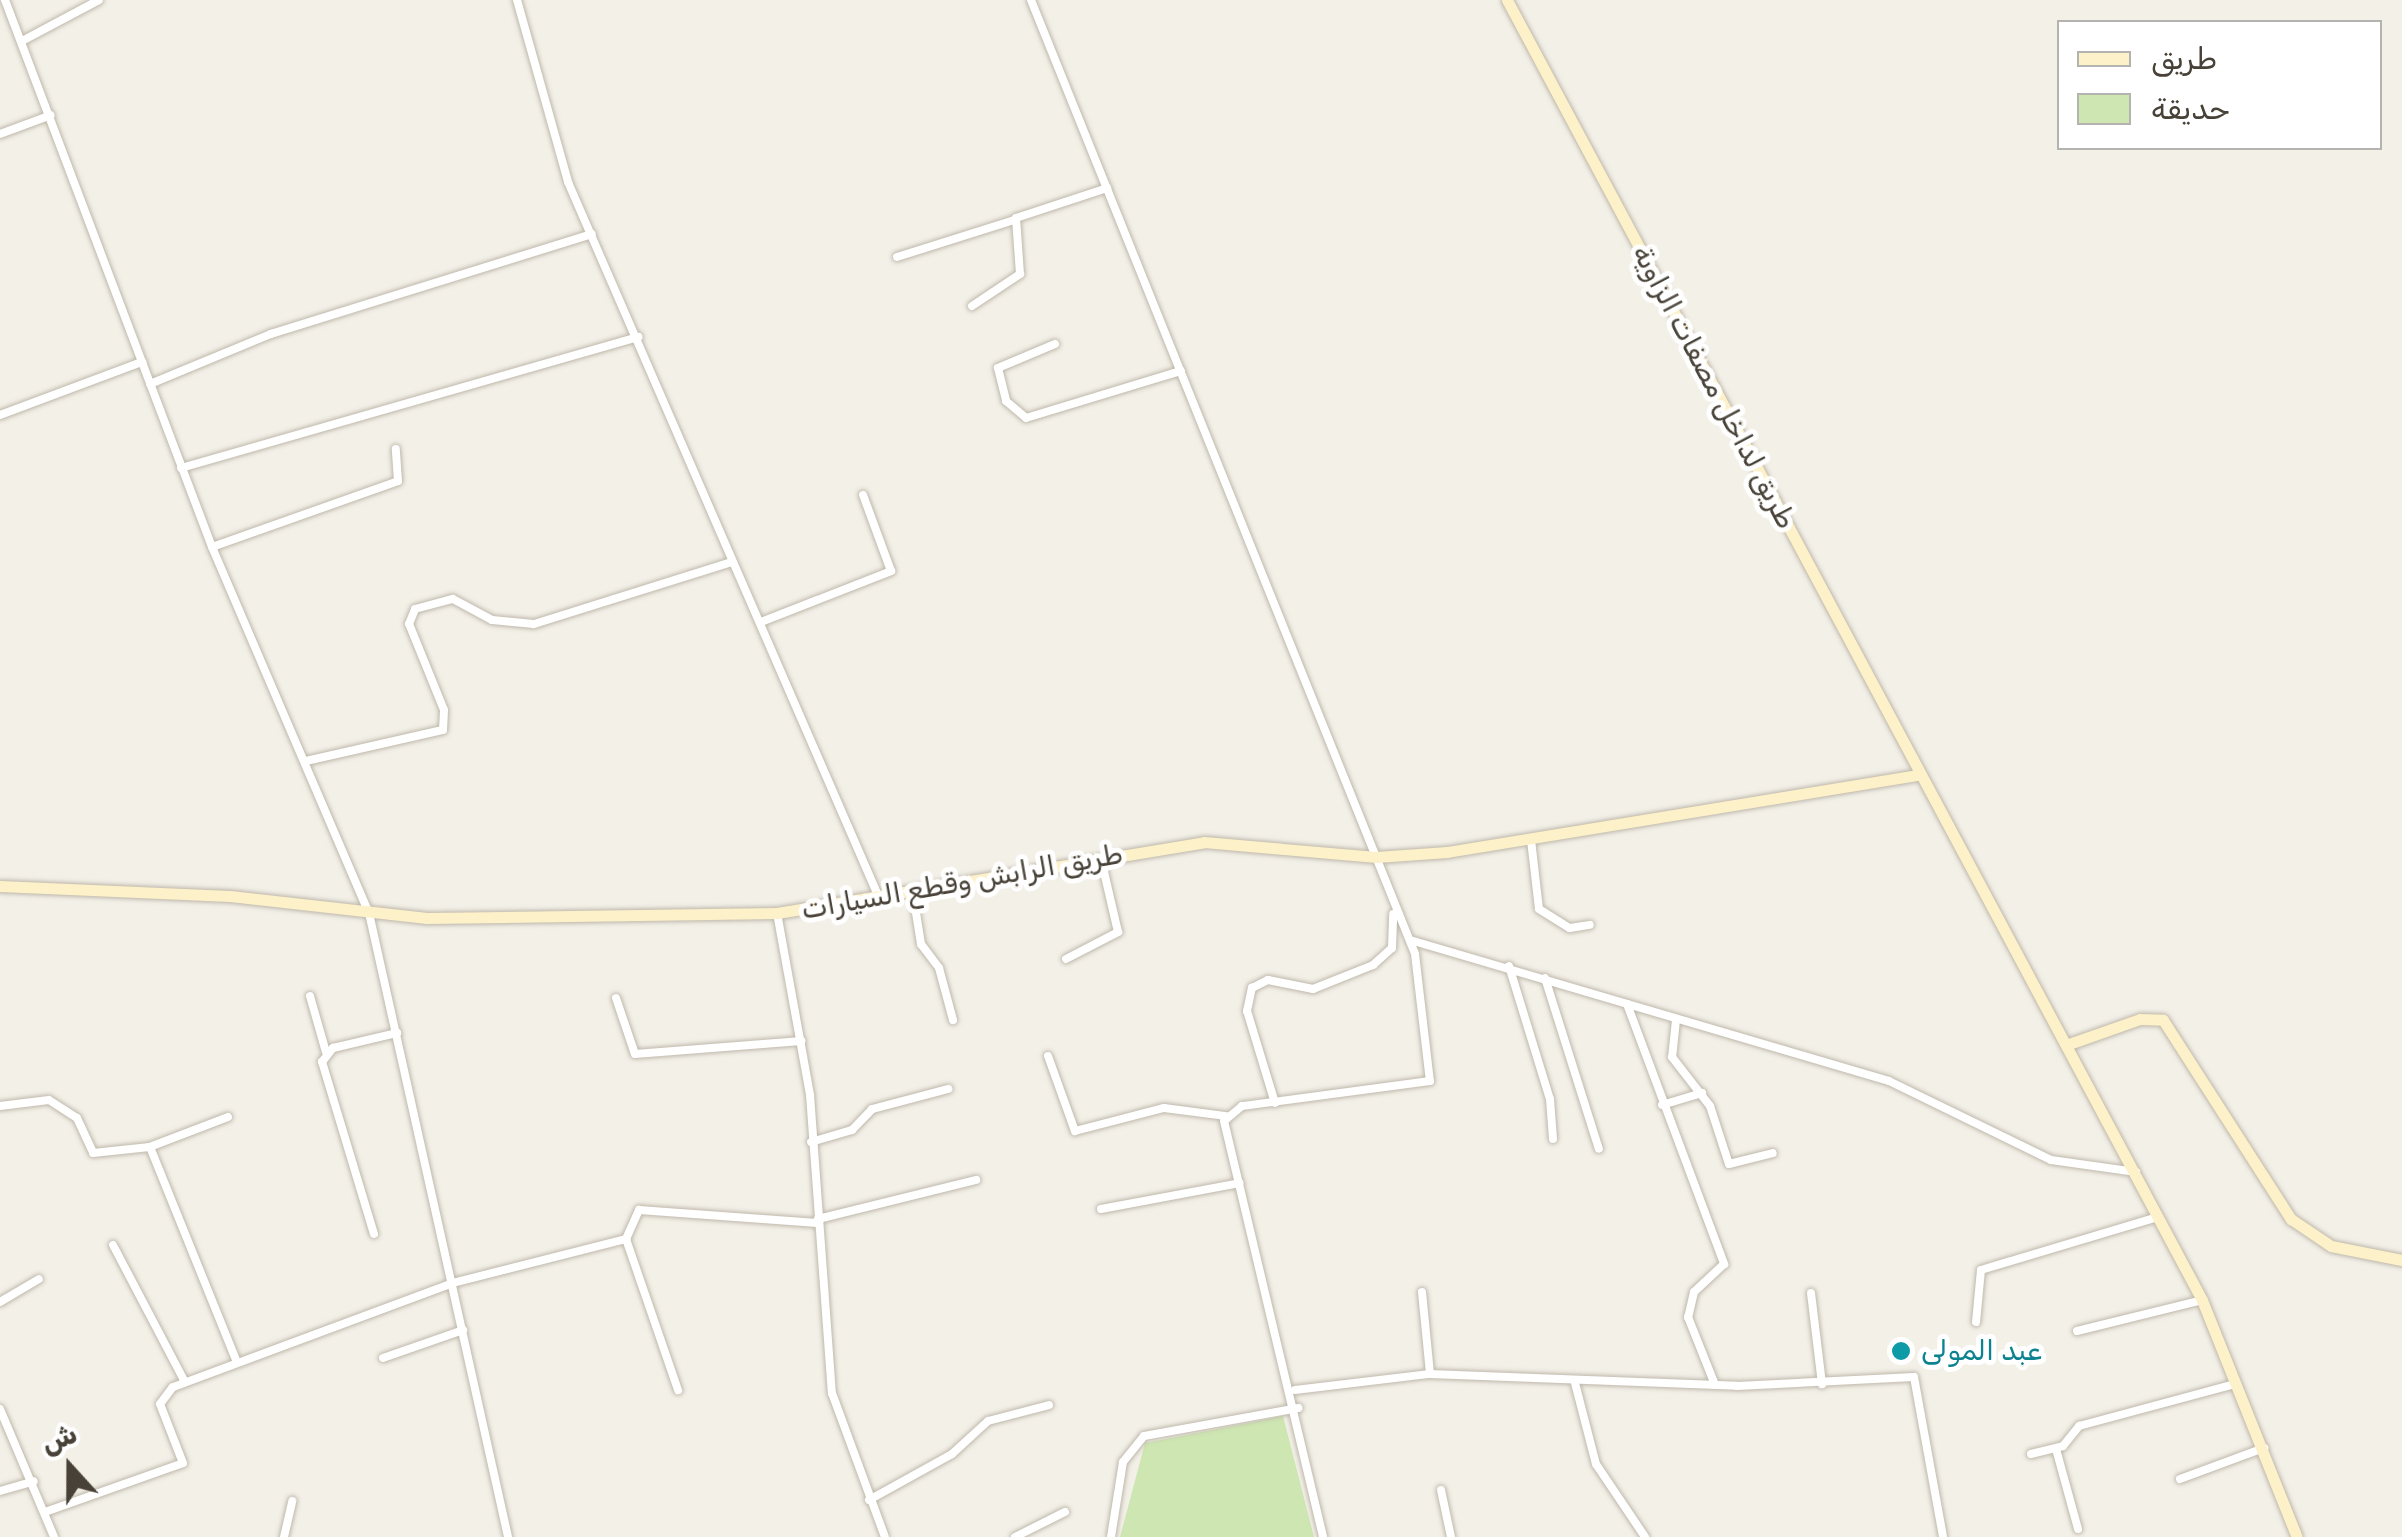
<!DOCTYPE html>
<html>
<head>
<meta charset="utf-8">
<style>
  body { margin:0 }
  #map { position:relative; width:2402px; height:1537px; overflow:hidden; background:#f3f0e8; font-family:Rubik,"Noto Naskh Arabic",sans-serif }
  div>[style] { position:absolute }
  [style*='--x'] { left:calc(var(--x)*1px); top:calc(var(--y)*1px); width:calc(var(--w)*1px); rotate:calc(var(--a)*1deg) }
  .green>* { inset:0; background:#cee6b2 }
  .roads { filter:drop-shadow(0 0 2px #bfb8ab) drop-shadow(0 0 2px #bfb8ab) }
  .street>* { height:8px; margin:-4px; padding:0 4px; transform-origin:4px; border-radius:4px; background:#fff }
  .secondary>* { height:11px; margin:-5.5px; padding:0 5.5px; transform-origin:5.5px; border-radius:5.5px; background:#fdf1c9 }
  .dots>* { width:28px; height:28px; translate:-50% -50%; box-sizing:border-box; border:5px solid #fff; border-radius:50% }
  span { translate:-50% -50%; white-space:nowrap; text-align:center; line-height:1.15; -webkit-text-stroke:10px #fff; paint-order:stroke }
  .street-label { font-size:28px; color:#474137 }
  .culture-label { font-size:28px; color:#0d838f }
  .left { translate:0 -50%; text-align:left }
  .legend { position:absolute; left:2057px; top:20px; width:325px; height:130px; box-sizing:border-box; background:#fff; border:2px solid #b5b3af; margin:0; padding:12px 18px; list-style:none; font-size:30px; color:#474137 }
  .legend li { display:flex; align-items:center; gap:20px; height:50px }
  .legend b { width:50px; border:2px solid #b5b3af }
  .north { position:absolute; left:20px; top:1417px; width:100px; height:100px; -webkit-text-stroke:8px #fff; paint-order:stroke; rotate:339deg; font-size:28px; font-weight:700; line-height:40px; text-align:center; color:#474137 }
  .north::after { content:''; display:block; margin:auto; width:35px; height:45px; background:#474137; clip-path:polygon(50% 0,100% 100%,50% 72%,0 100%) }
</style>
</head>
<body>
<div id="map">
  <div class="green">
    <i style="clip-path:polygon(1283px 1416px,1314px 1537px,1120px 1537px,1145px 1443px)"></i>
  </div>
  <div class="roads">
    <div class="street">
      <i style="--x:5;--y:0;--w:585;--a:69.27"></i>
      <i style="--x:212;--y:547;--w:398;--a:66.8"></i>
      <i style="--x:369;--y:913;--w:639;--a:77.44"></i>
      <i style="--x:517;--y:0;--w:189;--a:74.3"></i>
      <i style="--x:568;--y:182;--w:783;--a:66.51"></i>
      <i style="--x:1031;--y:0;--w:1028;--a:68.07"></i>
      <i style="--x:1415;--y:954;--w:128;--a:83.3"></i>
      <i style="--x:1430;--y:1081;--w:190;--a:172.4"></i>
      <i style="--x:1242;--y:1106;--w:23;--a:140"></i>
      <i style="--x:1224;--y:1121;--w:428;--a:76.6"></i>
      <i style="--x:22;--y:41;--w:87;--a:-28"></i>
      <i style="--x:0;--y:134;--w:54;--a:-20.4"></i>
      <i style="--x:897;--y:257;--w:123;--a:-17.5"></i>
      <i style="--x:972;--y:306;--w:58;--a:-33.7"></i>
      <i style="--x:1020;--y:274;--w:56;--a:-94.1"></i>
      <i style="--x:1016;--y:218;--w:96;--a:-18.2"></i>
      <i style="--x:1055;--y:344;--w:62;--a:157.2"></i>
      <i style="--x:998;--y:368;--w:34;--a:76"></i>
      <i style="--x:1006;--y:401;--w:26;--a:40"></i>
      <i style="--x:1026;--y:418;--w:162;--a:-16.9"></i>
      <i style="--x:150;--y:384;--w:131;--a:-22.5"></i>
      <i style="--x:271;--y:334;--w:336;--a:-17.3"></i>
      <i style="--x:0;--y:415;--w:152;--a:-20.5"></i>
      <i style="--x:181;--y:468;--w:476;--a:-16"></i>
      <i style="--x:212;--y:547;--w:197;--a:-19.5"></i>
      <i style="--x:398;--y:481;--w:32;--a:-94"></i>
      <i style="--x:761;--y:622;--w:140;--a:-21.4"></i>
      <i style="--x:891;--y:571;--w:81;--a:-110.2"></i>
      <i style="--x:306;--y:761;--w:140;--a:-12.8"></i>
      <i style="--x:443;--y:730;--w:20;--a:-87"></i>
      <i style="--x:444;--y:710;--w:93;--a:-112.1"></i>
      <i style="--x:409;--y:624;--w:16;--a:-68"></i>
      <i style="--x:415;--y:609;--w:39;--a:-15"></i>
      <i style="--x:453;--y:599;--w:44;--a:28.3"></i>
      <i style="--x:492;--y:620;--w:42;--a:5.4"></i>
      <i style="--x:534;--y:624;--w:207;--a:-17.4"></i>
      <i style="--x:1531;--y:840;--w:69;--a:83.4"></i>
      <i style="--x:1539;--y:909;--w:36;--a:32"></i>
      <i style="--x:1570;--y:928;--w:20;--a:-9"></i>
      <i style="--x:913;--y:894;--w:51;--a:80.9"></i>
      <i style="--x:921;--y:944;--w:30;--a:53"></i>
      <i style="--x:939;--y:968;--w:54;--a:74.9"></i>
      <i style="--x:777;--y:913;--w:185;--a:79.7"></i>
      <i style="--x:810;--y:1095;--w:299;--a:85.8"></i>
      <i style="--x:832;--y:1393;--w:153;--a:69.8"></i>
      <i style="--x:1410;--y:940;--w:499;--a:16.4"></i>
      <i style="--x:1889;--y:1081;--w:180;--a:26"></i>
      <i style="--x:2051;--y:1160;--w:86;--a:8"></i>
      <i style="--x:1066;--y:959;--w:59;--a:-27.4"></i>
      <i style="--x:1118;--y:932;--w:75;--a:-103.1"></i>
      <i style="--x:1509;--y:966;--w:139;--a:72.9"></i>
      <i style="--x:1550;--y:1099;--w:40;--a:85.7"></i>
      <i style="--x:1545;--y:978;--w:179;--a:72.5"></i>
      <i style="--x:310;--y:996;--w:58;--a:74.1"></i>
      <i style="--x:616;--y:998;--w:59;--a:71.3"></i>
      <i style="--x:635;--y:1054;--w:167;--a:-4.5"></i>
      <i style="--x:1627;--y:1004;--w:278;--a:69.5"></i>
      <i style="--x:1724;--y:1264;--w:41;--a:137"></i>
      <i style="--x:1694;--y:1292;--w:26;--a:103"></i>
      <i style="--x:1688;--y:1317;--w:73;--a:68.3"></i>
      <i style="--x:1676;--y:1020;--w:37;--a:96"></i>
      <i style="--x:1672;--y:1057;--w:62;--a:52.2"></i>
      <i style="--x:1710;--y:1106;--w:61;--a:71.9"></i>
      <i style="--x:1729;--y:1164;--w:45;--a:-14"></i>
      <i style="--x:1048;--y:1056;--w:80;--a:70.2"></i>
      <i style="--x:1075;--y:1131;--w:92;--a:-14.5"></i>
      <i style="--x:1164;--y:1108;--w:63;--a:7.4"></i>
      <i style="--x:1275;--y:1103;--w:96;--a:-106.9"></i>
      <i style="--x:1247;--y:1011;--w:24;--a:-78"></i>
      <i style="--x:1252;--y:988;--w:18;--a:-27"></i>
      <i style="--x:1268;--y:980;--w:46;--a:11.3"></i>
      <i style="--x:1313;--y:989;--w:65;--a:-21.8"></i>
      <i style="--x:1373;--y:965;--w:25;--a:-42"></i>
      <i style="--x:1392;--y:948;--w:34;--a:-88"></i>
      <i style="--x:1662;--y:1105;--w:42;--a:-16.7"></i>
      <i style="--x:0;--y:1106;--w:49;--a:-7"></i>
      <i style="--x:49;--y:1100;--w:33;--a:33"></i>
      <i style="--x:77;--y:1118;--w:38;--a:65"></i>
      <i style="--x:93;--y:1153;--w:57;--a:-6"></i>
      <i style="--x:228;--y:1117;--w:84;--a:159"></i>
      <i style="--x:150;--y:1147;--w:230;--a:68"></i>
      <i style="--x:811;--y:1142;--w:43;--a:-16.3"></i>
      <i style="--x:852;--y:1130;--w:29;--a:-46"></i>
      <i style="--x:872;--y:1109;--w:79;--a:-14.7"></i>
      <i style="--x:1101;--y:1209;--w:141;--a:-10.6"></i>
      <i style="--x:818;--y:1219;--w:163;--a:-13.9"></i>
      <i style="--x:374;--y:1234;--w:180;--a:-106.8"></i>
      <i style="--x:322;--y:1062;--w:18;--a:-52"></i>
      <i style="--x:333;--y:1048;--w:66;--a:-13.2"></i>
      <i style="--x:626;--y:1239;--w:32;--a:-66"></i>
      <i style="--x:639;--y:1210;--w:179;--a:4.2"></i>
      <i style="--x:113;--y:1245;--w:155;--a:62.3"></i>
      <i style="--x:1422;--y:1292;--w:82;--a:84.4"></i>
      <i style="--x:1811;--y:1293;--w:92;--a:83.1"></i>
      <i style="--x:0;--y:1302;--w:45;--a:-30.5"></i>
      <i style="--x:1976;--y:1322;--w:52;--a:-84.5"></i>
      <i style="--x:1981;--y:1270;--w:185;--a:-16.7"></i>
      <i style="--x:2077;--y:1331;--w:129;--a:-13.9"></i>
      <i style="--x:383;--y:1358;--w:85;--a:-19.3"></i>
      <i style="--x:1575;--y:1383;--w:84;--a:75.5"></i>
      <i style="--x:1596;--y:1464;--w:88;--a:56.1"></i>
      <i style="--x:1295;--y:1390;--w:136;--a:-6.8"></i>
      <i style="--x:1430;--y:1374;--w:307;--a:2.2"></i>
      <i style="--x:1737;--y:1386;--w:177;--a:-2.9"></i>
      <i style="--x:1914;--y:1377;--w:163;--a:79.7"></i>
      <i style="--x:0;--y:1409;--w:139;--a:67.1"></i>
      <i style="--x:2056;--y:1449;--w:83;--a:74.6"></i>
      <i style="--x:2031;--y:1454;--w:33;--a:-14"></i>
      <i style="--x:2063;--y:1446;--w:26;--a:-51"></i>
      <i style="--x:2079;--y:1426;--w:162;--a:-15.1"></i>
      <i style="--x:2180;--y:1479;--w:90;--a:-20.3"></i>
      <i style="--x:1441;--y:1490;--w:48;--a:78"></i>
      <i style="--x:0;--y:1491;--w:35;--a:-16"></i>
      <i style="--x:869;--y:1500;--w:95;--a:-29"></i>
      <i style="--x:952;--y:1454;--w:49;--a:-42.5"></i>
      <i style="--x:988;--y:1421;--w:63;--a:-14.7"></i>
      <i style="--x:45;--y:1512;--w:146;--a:-19.5"></i>
      <i style="--x:183;--y:1463;--w:63;--a:-111.3"></i>
      <i style="--x:160;--y:1404;--w:21;--a:-53"></i>
      <i style="--x:173;--y:1387;--w:299;--a:-20.4"></i>
      <i style="--x:453;--y:1283;--w:179;--a:-14.3"></i>
      <i style="--x:626;--y:1239;--w:160;--a:71"></i>
      <i style="--x:284;--y:1537;--w:37;--a:-77"></i>
      <i style="--x:1015;--y:1537;--w:56;--a:-26.6"></i>
      <i style="--x:1111;--y:1537;--w:76;--a:-80.9"></i>
      <i style="--x:1123;--y:1462;--w:33;--a:-51"></i>
      <i style="--x:1144;--y:1436;--w:157;--a:-10.3"></i>
    </div>
    <div class="secondary">
      <i style="--x:1507;--y:0;--w:1474;--a:61.87"></i>
      <i style="--x:2202;--y:1300;--w:255;--a:68.2"></i>
      <i style="--x:0;--y:886;--w:230;--a:2.5"></i>
      <i style="--x:230;--y:896;--w:198;--a:6.4"></i>
      <i style="--x:427;--y:918;--w:350;--a:-0.8"></i>
      <i style="--x:777;--y:913;--w:433;--a:-9.4"></i>
      <i style="--x:1204;--y:842;--w:173;--a:5"></i>
      <i style="--x:1376;--y:857;--w:71;--a:-4"></i>
      <i style="--x:1447;--y:852;--w:478;--a:-9.3"></i>
      <i style="--x:2066;--y:1045;--w:78;--a:-19.4"></i>
      <i style="--x:2140;--y:1019;--w:23;--a:2"></i>
      <i style="--x:2163;--y:1020;--w:237;--a:57.3"></i>
      <i style="--x:2291;--y:1219;--w:48;--a:34"></i>
      <i style="--x:2331;--y:1246;--w:72;--a:11.2"></i>
    </div>
  </div>
  <div class="dots">
    <i style="left:1901px;top:1351px;background:#0f9aa8"></i>
  </div>
  <div class="street-label">
    <span style="left:1714px;top:387px;rotate:62deg">طريق لداخل مصفات الزاوية</span>
    <span style="left:962px;top:882px;rotate:-10deg">طريق الرابش وقطع السيارات</span>
  </div>
  <div class="culture-label">
    <span class="left" style="left:1921px;top:1351px">عبد المولى</span>
  </div>
  <ul class="legend">
  <li><b style="height:12px;background:#fdf1c9"></b>طريق</li>
  <li><b style="height:28px;background:#cee6b2"></b>حديقة</li>
  </ul>
  <div class="north">ش</div>
</div>
</body>
</html>
